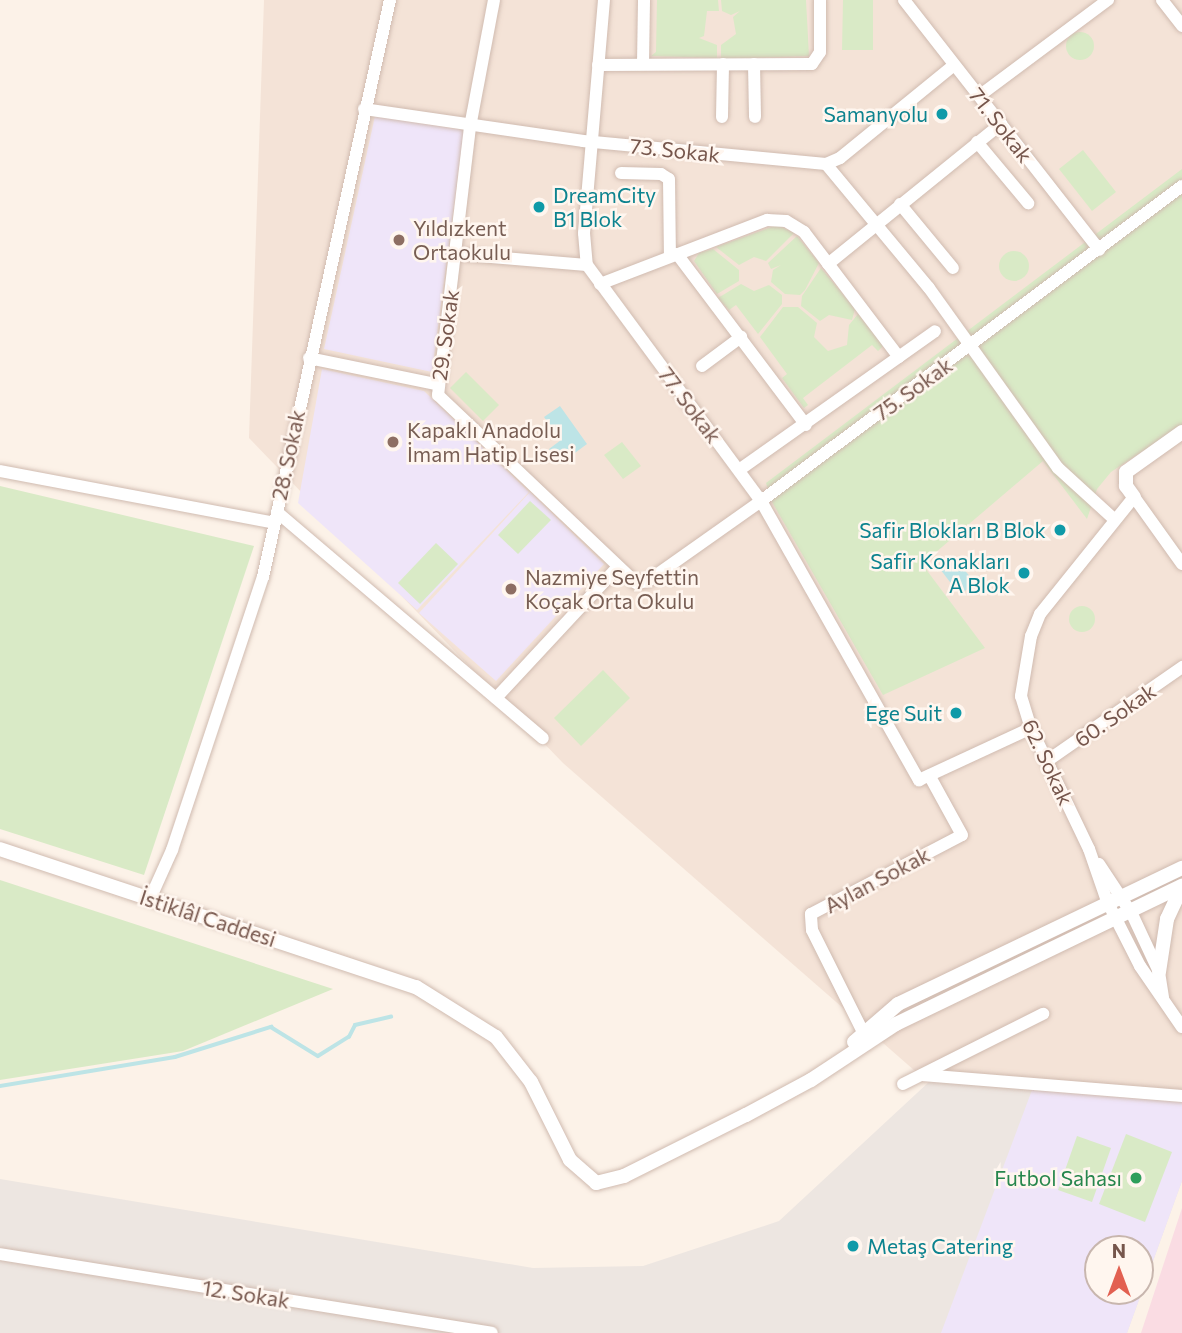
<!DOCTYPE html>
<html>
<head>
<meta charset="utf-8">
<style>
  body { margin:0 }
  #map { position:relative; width:1182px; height:1333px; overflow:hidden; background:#fcf2e8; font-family:Commissioner,sans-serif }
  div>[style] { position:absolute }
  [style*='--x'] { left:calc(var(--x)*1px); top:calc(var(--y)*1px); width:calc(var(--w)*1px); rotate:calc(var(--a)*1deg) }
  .residential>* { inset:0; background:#f4e3d7 }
  .industrial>* { inset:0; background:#ede6e1 }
  .education>* { inset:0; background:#efe5f9 }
  .medical>* { inset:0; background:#fadce3 }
  .green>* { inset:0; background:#d9eac6 }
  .round { border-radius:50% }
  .water>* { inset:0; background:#bde4e6 }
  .stream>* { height:3.5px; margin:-1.75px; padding:0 1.75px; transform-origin:1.75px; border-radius:1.75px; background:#bde4e6 }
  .roads { filter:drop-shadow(0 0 2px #d0bbb0) drop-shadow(0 0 2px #d0bbb0) }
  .minor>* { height:12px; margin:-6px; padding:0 6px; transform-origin:6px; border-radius:6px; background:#fff }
  .tertiary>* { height:14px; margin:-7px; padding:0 7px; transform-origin:7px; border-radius:7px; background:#fff }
  .dots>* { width:19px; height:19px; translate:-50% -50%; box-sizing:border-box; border:4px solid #fff6ef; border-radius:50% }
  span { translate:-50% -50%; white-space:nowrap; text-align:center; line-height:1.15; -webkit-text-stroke:5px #fff6ef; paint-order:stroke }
  .culture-label { font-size:21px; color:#0d838f }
  .right { translate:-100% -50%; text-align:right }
  .left { translate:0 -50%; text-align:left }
  .street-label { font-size:21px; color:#76564c }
  .education-label { font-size:21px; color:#785e54 }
  .leisure-label { font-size:21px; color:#27864d }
  .north { position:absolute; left:1084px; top:1235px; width:70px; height:70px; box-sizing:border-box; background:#fff6ef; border:2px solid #c8b6ae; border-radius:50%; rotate:0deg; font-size:19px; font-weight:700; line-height:28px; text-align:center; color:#76564c }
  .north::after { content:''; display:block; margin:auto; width:24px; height:32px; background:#e26051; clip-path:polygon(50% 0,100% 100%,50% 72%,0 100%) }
</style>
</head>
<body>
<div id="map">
  <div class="residential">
    <i style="clip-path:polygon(264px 0,1182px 0,1182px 1100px,931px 1085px,563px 763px,249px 438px)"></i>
  </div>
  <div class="industrial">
    <i style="clip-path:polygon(evenodd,930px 1081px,1182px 1102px,1182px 1181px,1127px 1333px,0 1333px,0 1179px,533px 1268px,643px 1266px,779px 1221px,930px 1081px,1098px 1249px,1140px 1249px,1140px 1291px,1098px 1291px,1098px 1249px)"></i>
  </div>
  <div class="education">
    <i style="clip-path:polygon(375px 116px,464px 130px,432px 372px,324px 349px)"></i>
    <i style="clip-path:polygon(322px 369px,424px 391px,529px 492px,417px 610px,298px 503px)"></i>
    <i style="clip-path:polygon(530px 492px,604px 564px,496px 681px,419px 613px)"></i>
    <i style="clip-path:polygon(evenodd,1032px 1090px,1182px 1102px,1182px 1181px,1127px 1333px,941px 1333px,1032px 1090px,1098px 1249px,1140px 1249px,1140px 1291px,1098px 1291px,1098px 1249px)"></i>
  </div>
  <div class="medical">
    <i style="clip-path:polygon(1182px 1208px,1182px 1333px,1141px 1333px)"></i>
  </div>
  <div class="green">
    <i style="clip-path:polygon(657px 0,718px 0,719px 11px,707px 11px,704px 36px,699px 38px,717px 45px,717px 58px,651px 56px,656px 52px)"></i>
    <i style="clip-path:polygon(721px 0,806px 0,809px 56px,721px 59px,721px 45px,736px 34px,733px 17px,740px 11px,731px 15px,722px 11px)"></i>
    <i style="clip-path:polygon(843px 0,873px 0,873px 50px,842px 50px)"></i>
    <i class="round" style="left:1066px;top:32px;width:28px;height:28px"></i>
    <i style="clip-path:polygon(1083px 150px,1116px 192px,1092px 211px,1059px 169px)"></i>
    <i style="clip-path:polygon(1182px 169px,1182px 425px,1111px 472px,1097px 489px,1087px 519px,1043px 461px,922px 564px,985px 648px,883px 695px,772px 502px,766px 483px)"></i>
    <i style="clip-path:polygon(777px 225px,794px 233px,766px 261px,754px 257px,739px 265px,716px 247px)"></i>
    <i style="clip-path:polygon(797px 236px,819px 263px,805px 290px,800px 295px,785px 294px,771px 282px,773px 270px,781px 265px,771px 269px,768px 263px)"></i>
    <i style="clip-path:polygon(713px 249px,739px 270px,739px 281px,717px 294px,694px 261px,699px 253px)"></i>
    <i class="round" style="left:999px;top:251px;width:30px;height:30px"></i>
    <i style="clip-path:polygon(821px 268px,855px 309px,852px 320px,829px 315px,820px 321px,801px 306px,802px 296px)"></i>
    <i style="clip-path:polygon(741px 284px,754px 291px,769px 285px,782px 295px,782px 304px,758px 334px,736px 305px,729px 310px,718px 298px)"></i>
    <i style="clip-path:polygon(783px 307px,798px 307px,817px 323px,814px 337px,828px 351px,847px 345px,849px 325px,858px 314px,883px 346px,878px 351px,872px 345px,803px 398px,808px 405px,804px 408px,782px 378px,787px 374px,760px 337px)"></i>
    <i style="clip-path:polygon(466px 372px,499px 405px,483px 421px,450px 388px)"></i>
    <i style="clip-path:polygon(622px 442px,641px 466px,623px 479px,604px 455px)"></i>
    <i style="clip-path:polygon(0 486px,254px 546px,144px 875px,0 829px)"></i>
    <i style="clip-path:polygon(530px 501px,551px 520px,518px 554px,498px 535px)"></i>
    <i style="clip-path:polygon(436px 543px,458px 564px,420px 604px,398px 583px)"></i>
    <i class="round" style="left:1069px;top:606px;width:26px;height:26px"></i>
    <i style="clip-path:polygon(603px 670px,630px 698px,581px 746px,554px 718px)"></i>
    <i style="clip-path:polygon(0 880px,333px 989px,183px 1051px,0 1080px)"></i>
    <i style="clip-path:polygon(1126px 1134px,1172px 1152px,1145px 1222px,1099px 1204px)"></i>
    <i style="clip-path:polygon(1077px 1136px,1111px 1148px,1092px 1202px,1058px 1190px)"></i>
  </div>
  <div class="water">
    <i style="clip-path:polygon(560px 406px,587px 444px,560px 464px,549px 449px,561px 440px,544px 417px)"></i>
    <i style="clip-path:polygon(955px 558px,975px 583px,960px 595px,940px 569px)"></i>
  </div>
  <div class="stream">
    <i style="--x:0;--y:1086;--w:177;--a:-9.4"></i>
    <i style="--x:175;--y:1057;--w:101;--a:-17.4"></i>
    <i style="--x:271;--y:1027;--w:55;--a:31.7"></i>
    <i style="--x:318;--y:1056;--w:36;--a:-32"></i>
    <i style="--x:349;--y:1037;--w:13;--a:-63"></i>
    <i style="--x:355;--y:1025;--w:37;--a:-13"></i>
  </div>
  <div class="roads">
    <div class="minor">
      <i style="--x:494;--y:0;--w:129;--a:100.7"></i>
      <i style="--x:470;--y:127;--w:270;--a:96.8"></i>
      <i style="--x:438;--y:395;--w:273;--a:43.5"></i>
      <i style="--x:636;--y:583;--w:12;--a:-9"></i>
      <i style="--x:648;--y:581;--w:138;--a:-35.3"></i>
      <i style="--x:761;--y:501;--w:526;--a:-36.8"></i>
      <i style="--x:604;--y:0;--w:234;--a:94.9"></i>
      <i style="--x:584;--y:233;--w:32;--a:85"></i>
      <i style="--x:587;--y:265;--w:293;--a:53.6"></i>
      <i style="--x:761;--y:501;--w:321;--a:60.5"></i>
      <i style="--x:919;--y:780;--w:123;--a:-24.9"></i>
      <i style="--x:904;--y:0;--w:317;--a:52"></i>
      <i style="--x:1162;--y:0;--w:33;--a:52"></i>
      <i style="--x:643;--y:64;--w:64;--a:-89.1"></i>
      <i style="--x:754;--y:64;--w:53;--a:88.9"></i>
      <i style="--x:598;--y:65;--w:214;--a:-0.3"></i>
      <i style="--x:812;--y:64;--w:14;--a:-56"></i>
      <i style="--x:820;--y:52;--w:52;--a:-90"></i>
      <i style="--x:979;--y:96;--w:161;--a:-36.7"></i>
      <i style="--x:364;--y:109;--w:221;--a:8.3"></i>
      <i style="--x:583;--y:141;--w:244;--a:5.4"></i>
      <i style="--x:826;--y:164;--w:15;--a:-23"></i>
      <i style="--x:840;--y:158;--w:147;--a:-39.2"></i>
      <i style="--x:722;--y:117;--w:53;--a:-88.9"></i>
      <i style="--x:977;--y:142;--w:80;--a:50.1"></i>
      <i style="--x:826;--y:164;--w:161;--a:50.3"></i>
      <i style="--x:929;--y:288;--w:221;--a:54.4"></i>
      <i style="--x:1058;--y:468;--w:77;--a:42.4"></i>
      <i style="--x:621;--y:173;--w:40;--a:1.4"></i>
      <i style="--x:661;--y:174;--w:9;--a:32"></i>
      <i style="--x:669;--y:179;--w:77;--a:89.3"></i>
      <i style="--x:900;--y:204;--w:83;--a:50.4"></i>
      <i style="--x:456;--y:254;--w:131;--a:4.8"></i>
      <i style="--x:677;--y:254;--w:214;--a:53"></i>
      <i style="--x:828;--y:264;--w:223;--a:-39"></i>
      <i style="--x:600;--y:284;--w:179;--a:-21"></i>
      <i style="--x:767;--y:220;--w:19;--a:3"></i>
      <i style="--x:786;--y:221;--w:21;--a:31"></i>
      <i style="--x:804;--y:232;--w:157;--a:52.8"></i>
      <i style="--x:309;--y:358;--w:130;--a:11.6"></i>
      <i style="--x:702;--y:366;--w:49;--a:-36.6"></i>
      <i style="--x:739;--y:470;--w:240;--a:-35.3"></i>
      <i style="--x:0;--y:471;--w:279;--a:10.7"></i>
      <i style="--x:277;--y:512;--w:349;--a:40.4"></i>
      <i style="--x:1182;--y:564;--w:82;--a:-125.6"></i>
      <i style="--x:1134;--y:497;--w:150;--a:128.8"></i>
      <i style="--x:1040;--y:614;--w:24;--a:112"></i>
      <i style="--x:1031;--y:636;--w:61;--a:99.5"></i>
      <i style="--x:1021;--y:696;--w:34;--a:73"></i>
      <i style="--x:1031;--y:728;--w:134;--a:64.4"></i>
      <i style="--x:1089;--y:849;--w:55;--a:70.9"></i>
      <i style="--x:1107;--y:901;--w:73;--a:63.1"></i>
      <i style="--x:1140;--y:966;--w:74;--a:55.5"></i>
      <i style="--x:496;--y:698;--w:178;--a:-47.1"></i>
      <i style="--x:1047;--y:761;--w:165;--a:-34.8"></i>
      <i style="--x:1099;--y:864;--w:60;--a:56.6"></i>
      <i style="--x:1132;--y:914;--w:64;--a:65"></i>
      <i style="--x:1159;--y:972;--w:26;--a:81"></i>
      <i style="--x:150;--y:899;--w:54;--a:-65.8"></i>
      <i style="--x:172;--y:850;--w:288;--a:-71.6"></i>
      <i style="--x:263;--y:577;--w:591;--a:-77.59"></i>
      <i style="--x:864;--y:1034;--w:116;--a:-116.6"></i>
      <i style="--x:812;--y:930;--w:16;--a:-94"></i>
      <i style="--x:811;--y:914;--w:170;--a:-27.6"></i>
      <i style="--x:962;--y:835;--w:68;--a:-118.8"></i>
      <i style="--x:922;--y:1075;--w:261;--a:4.6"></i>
      <i style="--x:903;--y:1084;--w:157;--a:-26.6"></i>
      <i style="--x:0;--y:1254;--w:498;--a:9.1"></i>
    </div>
    <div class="tertiary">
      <i style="--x:1134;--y:497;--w:14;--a:-126"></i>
      <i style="--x:1126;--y:486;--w:14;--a:-90"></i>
      <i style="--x:1126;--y:472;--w:69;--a:-35.5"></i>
      <i style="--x:0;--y:849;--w:438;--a:18.4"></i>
      <i style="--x:416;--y:987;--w:94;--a:32"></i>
      <i style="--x:496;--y:1037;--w:57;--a:52.1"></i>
      <i style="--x:531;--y:1082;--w:87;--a:63.4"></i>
      <i style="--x:570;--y:1160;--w:35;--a:41"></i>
      <i style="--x:596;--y:1183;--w:29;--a:-14"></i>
      <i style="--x:624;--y:1176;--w:136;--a:-26.6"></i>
      <i style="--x:746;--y:1115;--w:74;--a:-28.3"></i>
      <i style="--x:811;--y:1080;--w:102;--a:-33.4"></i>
      <i style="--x:896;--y:1024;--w:318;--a:-25.8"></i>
      <i style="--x:1159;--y:972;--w:54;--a:-81.4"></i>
      <i style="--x:1167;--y:919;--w:35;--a:-65"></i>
      <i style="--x:854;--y:1042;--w:58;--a:-40.8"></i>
      <i style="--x:898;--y:1004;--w:315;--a:-25.6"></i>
    </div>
  </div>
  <div class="dots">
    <i style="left:942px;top:114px;background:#0f9aa8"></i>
    <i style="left:539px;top:207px;background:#0f9aa8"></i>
    <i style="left:399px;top:240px;background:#8d6e63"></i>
    <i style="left:393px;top:442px;background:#8d6e63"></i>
    <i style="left:1060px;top:530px;background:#0f9aa8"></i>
    <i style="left:1024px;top:573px;background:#0f9aa8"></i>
    <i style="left:511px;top:589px;background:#8d6e63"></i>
    <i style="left:956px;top:713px;background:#0f9aa8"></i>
    <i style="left:1136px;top:1178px;background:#2e9e5b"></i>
    <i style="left:853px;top:1246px;background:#0f9aa8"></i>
  </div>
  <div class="culture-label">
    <span class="right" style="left:928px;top:114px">Samanyolu</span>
    <span class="left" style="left:553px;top:207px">DreamCity<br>B1 Blok</span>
    <span class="right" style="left:1046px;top:530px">Safir Blokları B Blok</span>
    <span class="right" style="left:1010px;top:573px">Safir Konakları<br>A Blok</span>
    <span class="right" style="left:942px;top:713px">Ege Suit</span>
    <span class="left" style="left:867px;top:1246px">Metaş Catering</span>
  </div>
  <div class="street-label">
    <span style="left:1001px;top:125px;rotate:52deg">71. Sokak</span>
    <span style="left:675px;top:150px;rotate:6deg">73. Sokak</span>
    <span style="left:445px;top:335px;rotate:-82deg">29. Sokak</span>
    <span style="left:913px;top:389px;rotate:-36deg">75. Sokak</span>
    <span style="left:690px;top:405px;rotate:53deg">77. Sokak</span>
    <span style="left:288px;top:455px;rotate:-78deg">28. Sokak</span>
    <span style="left:1115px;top:715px;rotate:-35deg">60. Sokak</span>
    <span style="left:1048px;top:762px;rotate:65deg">62. Sokak</span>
    <span style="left:877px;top:880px;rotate:-28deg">Aylan Sokak</span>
    <span style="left:208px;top:918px;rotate:18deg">İstiklâl Caddesi</span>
    <span style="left:246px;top:1294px;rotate:9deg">12. Sokak</span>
  </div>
  <div class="education-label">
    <span class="left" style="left:413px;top:240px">Yıldızkent<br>Ortaokulu</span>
    <span class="left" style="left:407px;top:442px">Kapaklı Anadolu<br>İmam Hatip Lisesi</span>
    <span class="left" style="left:525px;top:589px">Nazmiye Seyfettin<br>Koçak Orta Okulu</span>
  </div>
  <div class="leisure-label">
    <span class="right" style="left:1122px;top:1178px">Futbol Sahası</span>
  </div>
  <div class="north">N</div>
</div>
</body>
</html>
